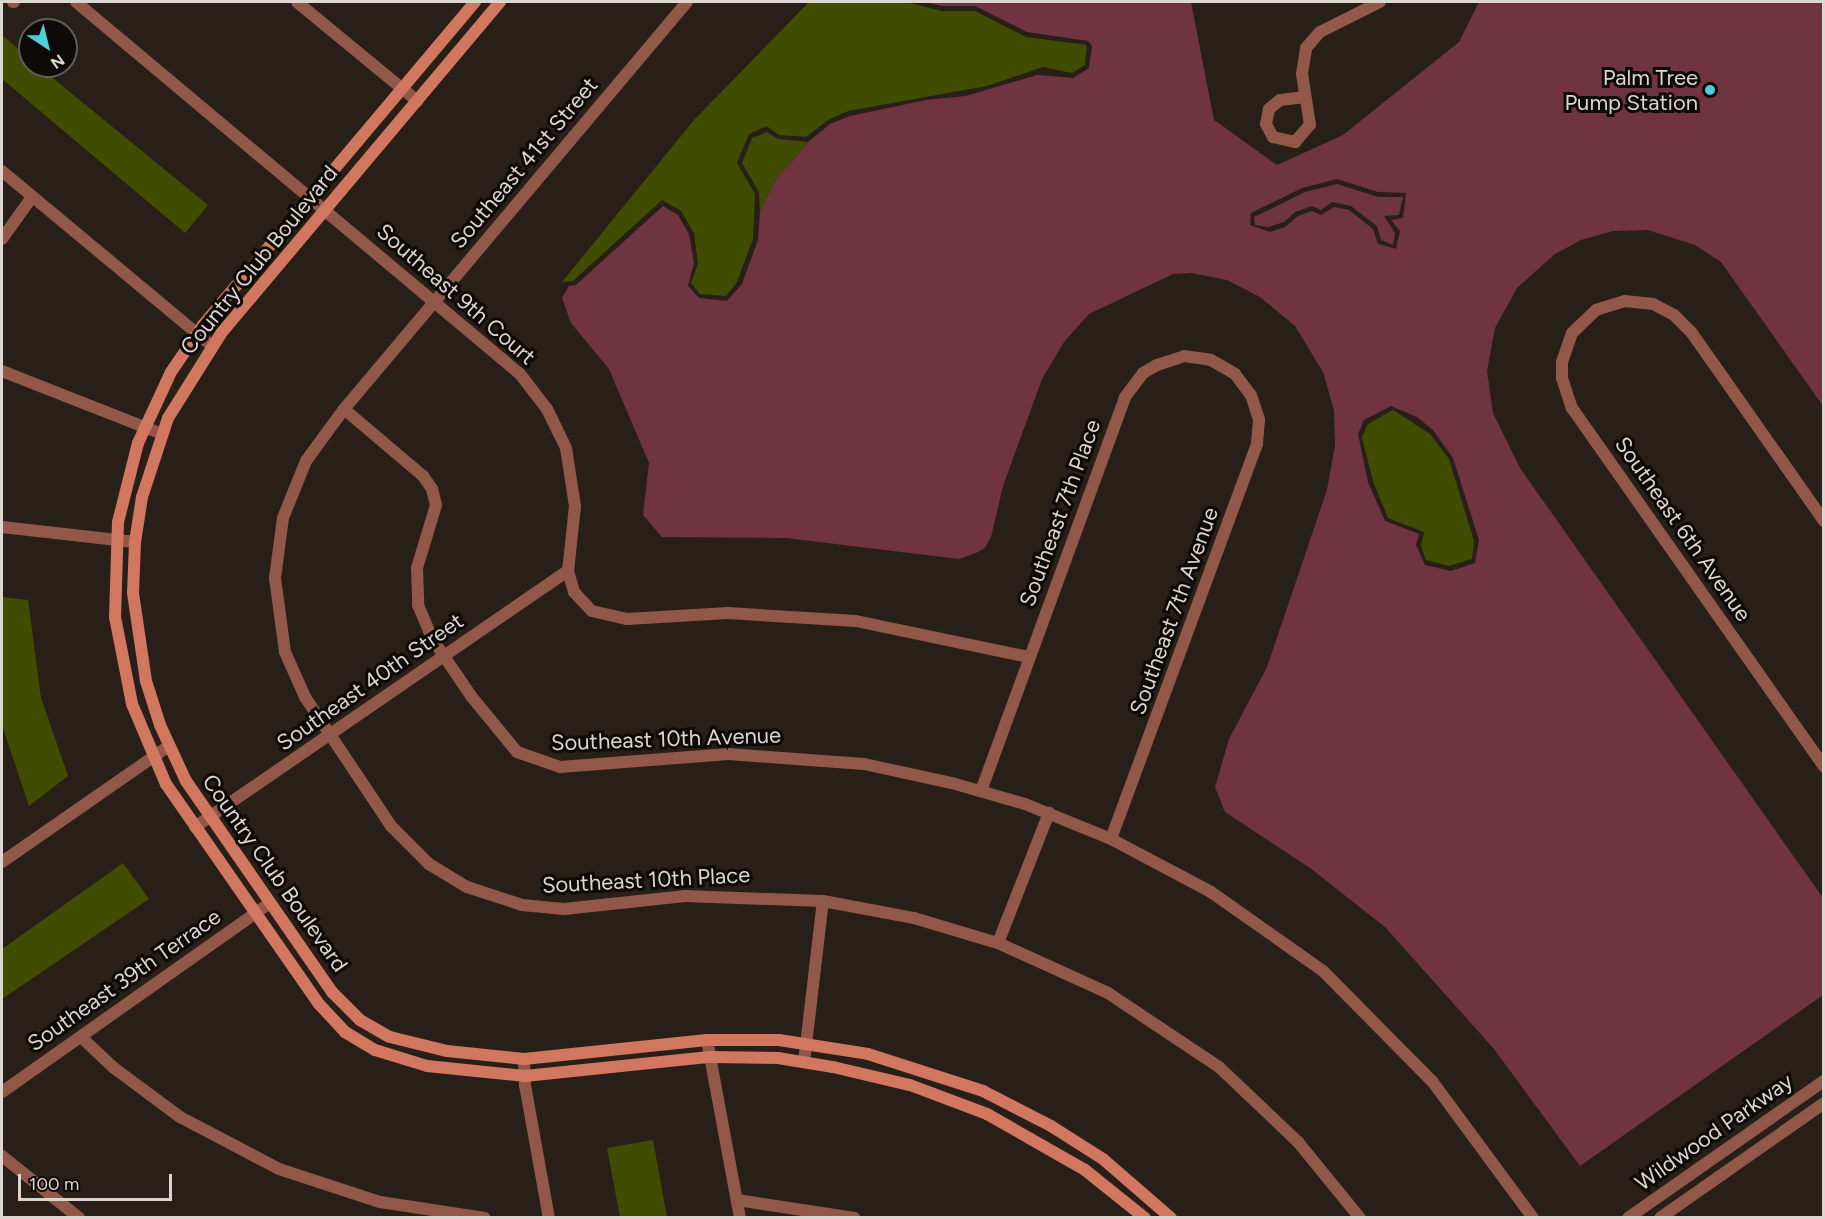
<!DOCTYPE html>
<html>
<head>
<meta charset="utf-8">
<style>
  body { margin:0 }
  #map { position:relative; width:1825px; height:1219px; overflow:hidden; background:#282018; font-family:Figtree,sans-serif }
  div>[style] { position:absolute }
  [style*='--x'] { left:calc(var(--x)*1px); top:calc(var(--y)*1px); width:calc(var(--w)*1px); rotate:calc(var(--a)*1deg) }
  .green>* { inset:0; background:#6f3342 }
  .water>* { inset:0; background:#404d01 }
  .minor>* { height:12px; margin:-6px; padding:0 6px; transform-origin:6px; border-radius:6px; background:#91584a }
  .tertiary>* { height:12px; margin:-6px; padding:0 6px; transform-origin:6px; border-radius:6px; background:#91584a }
  .secondary>* { height:12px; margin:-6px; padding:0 6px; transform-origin:6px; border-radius:6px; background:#d1765f }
  .dots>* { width:16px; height:16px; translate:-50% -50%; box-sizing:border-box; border:3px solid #0e0a07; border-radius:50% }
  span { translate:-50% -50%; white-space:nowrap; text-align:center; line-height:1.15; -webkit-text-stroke:6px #0e0a07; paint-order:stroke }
  .poi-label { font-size:22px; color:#dcd6d1 }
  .right { translate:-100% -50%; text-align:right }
  .street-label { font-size:22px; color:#dcd6d1 }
  .frame { position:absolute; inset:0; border:3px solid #dcd6d1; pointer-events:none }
  .north { position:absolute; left:18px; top:18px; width:60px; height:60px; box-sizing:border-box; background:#0e0a07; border:2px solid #605c58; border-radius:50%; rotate:145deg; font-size:16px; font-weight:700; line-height:24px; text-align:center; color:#dcd6d1 }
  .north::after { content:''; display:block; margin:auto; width:21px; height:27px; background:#52cbd9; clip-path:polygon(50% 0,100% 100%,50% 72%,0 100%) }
  .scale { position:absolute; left:18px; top:1174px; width:154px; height:27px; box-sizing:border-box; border:3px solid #dcd6d1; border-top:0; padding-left:8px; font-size:18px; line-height:21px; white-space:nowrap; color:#dcd6d1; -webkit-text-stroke:4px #0e0a07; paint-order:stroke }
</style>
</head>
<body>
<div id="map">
  <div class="green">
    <i style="clip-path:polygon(evenodd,924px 2px,1191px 2px,1214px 120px,1277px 165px,1343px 135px,1459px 42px,1479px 2px,1823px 2px,1823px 406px,1721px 262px,1695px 245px,1648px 230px,1613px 231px,1581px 240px,1555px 254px,1517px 288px,1495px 328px,1487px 371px,1493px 413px,1520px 468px,1823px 898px,1823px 995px,1580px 1166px,1494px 1049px,1385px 927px,1310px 868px,1225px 812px,1215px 787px,1229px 739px,1267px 667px,1327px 490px,1335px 445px,1334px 410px,1323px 372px,1295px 326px,1260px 297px,1227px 280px,1192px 273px,1173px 274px,1089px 314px,1064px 342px,1042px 379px,1003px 486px,991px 537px,985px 548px,976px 553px,959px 559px,786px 538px,662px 537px,643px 515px,649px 463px,609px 369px,571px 323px,562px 298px,569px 286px,576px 285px,663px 206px,678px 215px,689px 234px,694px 263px,688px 286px,699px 298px,727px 301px,742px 284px,758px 240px,760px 212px,774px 182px,808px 142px,830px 124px,850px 116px,926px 100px,966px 96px,1037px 75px,1073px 78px,1089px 68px,1092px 46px,1088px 41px,1027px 32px,975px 6px,942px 6px,924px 2px,1337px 179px,1378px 192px,1406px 193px,1403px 218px,1391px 220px,1400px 231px,1396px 249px,1378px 244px,1373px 229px,1349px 210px,1334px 207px,1321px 215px,1312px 211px,1298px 216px,1285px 227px,1270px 232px,1250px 225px,1251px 213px,1302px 188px,1337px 179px,924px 2px,1391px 406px,1417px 417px,1433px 430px,1453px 458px,1479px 540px,1475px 563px,1451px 571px,1425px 565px,1416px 545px,1419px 534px,1385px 521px,1368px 482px,1358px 434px,1364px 420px,1391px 406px)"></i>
    <i style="clip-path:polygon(1337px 184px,1378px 197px,1403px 197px,1399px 215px,1384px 216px,1395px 233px,1393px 245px,1381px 240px,1377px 226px,1351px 206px,1332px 202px,1321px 210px,1312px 206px,1295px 212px,1284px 222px,1268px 227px,1255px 225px,1254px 217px,1305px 192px)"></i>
  </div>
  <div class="water">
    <i style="clip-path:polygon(809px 2px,906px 2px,942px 11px,975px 11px,1026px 37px,1087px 45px,1085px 65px,1072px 73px,1043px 67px,987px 86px,848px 111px,828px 120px,806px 137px,779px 135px,767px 126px,749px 134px,737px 163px,755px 194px,753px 239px,737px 282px,726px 296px,700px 294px,691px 283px,698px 264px,694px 233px,681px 211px,662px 200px,573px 281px,562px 282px,694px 120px)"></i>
    <i style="clip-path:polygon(2px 35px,30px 59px,30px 66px,38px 66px,208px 205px,185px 233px,2px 79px)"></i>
    <i style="clip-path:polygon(767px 132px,778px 139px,808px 142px,774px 182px,760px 212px,759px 192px,742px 163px,752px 138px)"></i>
    <i style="clip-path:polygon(1393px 410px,1430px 434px,1449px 459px,1474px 541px,1472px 559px,1449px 566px,1426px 560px,1421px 545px,1424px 532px,1388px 518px,1373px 481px,1362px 437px,1368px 424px)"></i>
    <i style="clip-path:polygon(2px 597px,28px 600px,41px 698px,68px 776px,29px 806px,2px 725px)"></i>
    <i style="clip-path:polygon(123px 863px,149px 899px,2px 999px,2px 949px)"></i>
    <i style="clip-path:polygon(653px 1140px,667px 1217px,620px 1217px,607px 1148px)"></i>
  </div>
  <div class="minor">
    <i style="--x:13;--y:2;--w:1;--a:0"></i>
    <i style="--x:76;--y:2;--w:579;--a:39.96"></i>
    <i style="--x:520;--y:374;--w:44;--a:52.4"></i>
    <i style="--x:547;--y:409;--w:43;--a:64"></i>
    <i style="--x:566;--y:448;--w:59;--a:81.2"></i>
    <i style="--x:575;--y:506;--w:65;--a:96.1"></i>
    <i style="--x:568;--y:571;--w:22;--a:74"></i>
    <i style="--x:574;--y:592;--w:26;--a:47"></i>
    <i style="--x:592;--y:611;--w:36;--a:13"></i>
    <i style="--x:627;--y:619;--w:101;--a:-3.4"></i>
    <i style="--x:728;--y:613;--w:128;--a:3.6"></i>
    <i style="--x:856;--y:621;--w:177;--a:11.8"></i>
    <i style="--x:297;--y:2;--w:156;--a:39.5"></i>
    <i style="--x:687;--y:2;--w:532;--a:130.12"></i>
    <i style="--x:344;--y:409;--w:64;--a:126.2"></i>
    <i style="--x:306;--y:461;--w:61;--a:112"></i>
    <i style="--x:283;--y:518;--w:61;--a:97.6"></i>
    <i style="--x:275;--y:578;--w:75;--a:82.3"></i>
    <i style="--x:285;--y:652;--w:49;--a:66"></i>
    <i style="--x:305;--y:697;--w:155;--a:56.3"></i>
    <i style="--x:391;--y:826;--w:54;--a:45"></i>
    <i style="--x:429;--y:864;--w:44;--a:31.2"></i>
    <i style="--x:467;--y:887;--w:58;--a:18.1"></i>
    <i style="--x:522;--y:905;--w:42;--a:5.4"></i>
    <i style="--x:564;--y:909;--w:122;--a:-6.1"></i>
    <i style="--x:685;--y:896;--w:138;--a:2.1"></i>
    <i style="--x:823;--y:901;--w:93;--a:10.6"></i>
    <i style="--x:914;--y:918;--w:88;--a:16.6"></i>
    <i style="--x:998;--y:943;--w:121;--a:24.4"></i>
    <i style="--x:1108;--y:993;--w:133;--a:33.7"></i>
    <i style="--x:1219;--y:1067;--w:109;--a:43.5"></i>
    <i style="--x:1298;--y:1142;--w:98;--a:50.8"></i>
    <i style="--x:1305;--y:97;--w:25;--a:173"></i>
    <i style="--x:1280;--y:100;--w:14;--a:141"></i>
    <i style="--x:1269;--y:109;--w:15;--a:101"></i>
    <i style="--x:1266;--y:124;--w:15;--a:62"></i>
    <i style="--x:1273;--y:137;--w:23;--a:13"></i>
    <i style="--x:1295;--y:142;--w:23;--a:-49"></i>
    <i style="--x:1310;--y:125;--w:52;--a:-98.9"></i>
    <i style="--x:1302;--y:74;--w:26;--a:-81"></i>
    <i style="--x:1306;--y:48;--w:21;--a:-49"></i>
    <i style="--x:1320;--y:32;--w:67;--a:-26.6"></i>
    <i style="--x:2;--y:171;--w:273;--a:39.8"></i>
    <i style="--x:2;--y:239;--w:52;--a:-54.5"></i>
    <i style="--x:2;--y:371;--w:172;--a:21.5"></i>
    <i style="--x:344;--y:409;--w:104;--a:40.3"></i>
    <i style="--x:423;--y:476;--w:16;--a:55"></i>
    <i style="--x:432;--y:489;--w:16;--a:76"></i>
    <i style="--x:436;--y:505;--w:66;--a:106.8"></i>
    <i style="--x:417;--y:568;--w:37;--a:88"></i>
    <i style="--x:418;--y:605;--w:38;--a:67"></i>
    <i style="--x:433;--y:640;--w:68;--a:55.8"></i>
    <i style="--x:471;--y:696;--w:72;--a:50.6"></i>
    <i style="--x:517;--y:752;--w:46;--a:19.2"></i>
    <i style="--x:560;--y:767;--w:169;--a:-4.4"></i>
    <i style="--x:728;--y:754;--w:136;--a:4.2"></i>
    <i style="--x:864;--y:764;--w:90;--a:12.2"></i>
    <i style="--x:952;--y:783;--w:76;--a:16"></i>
    <i style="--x:1025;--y:804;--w:93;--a:22.1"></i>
    <i style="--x:1111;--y:839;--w:113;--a:27.9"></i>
    <i style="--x:1211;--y:892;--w:137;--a:35.2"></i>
    <i style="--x:1323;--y:971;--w:155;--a:45.3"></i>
    <i style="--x:1432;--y:1081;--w:170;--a:53.6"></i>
    <i style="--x:1824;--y:521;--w:231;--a:-125.1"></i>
    <i style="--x:1691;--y:332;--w:24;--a:-135"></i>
    <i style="--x:1674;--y:315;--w:24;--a:-152"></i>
    <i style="--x:1653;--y:304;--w:28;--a:-174"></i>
    <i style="--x:1625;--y:301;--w:30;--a:163"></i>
    <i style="--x:1596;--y:310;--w:33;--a:136"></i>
    <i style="--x:1572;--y:333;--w:31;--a:109"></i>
    <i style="--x:1562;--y:362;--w:16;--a:90"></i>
    <i style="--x:1562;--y:378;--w:32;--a:72"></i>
    <i style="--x:1572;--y:408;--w:438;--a:54.9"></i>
    <i style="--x:2;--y:527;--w:134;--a:6.4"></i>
    <i style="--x:981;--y:791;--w:419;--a:-69.9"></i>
    <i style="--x:1125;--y:397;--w:30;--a:-53"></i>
    <i style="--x:1143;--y:373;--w:16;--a:-30"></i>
    <i style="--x:1157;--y:365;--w:28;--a:-18"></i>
    <i style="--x:1184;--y:356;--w:27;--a:8"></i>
    <i style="--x:1211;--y:360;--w:28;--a:30"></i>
    <i style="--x:1235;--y:374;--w:26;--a:53"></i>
    <i style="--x:1251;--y:395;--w:26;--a:72"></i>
    <i style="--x:1259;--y:420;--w:24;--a:95"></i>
    <i style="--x:1257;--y:444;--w:421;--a:110.3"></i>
    <i style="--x:195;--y:827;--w:452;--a:-34.5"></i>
    <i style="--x:2;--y:862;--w:203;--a:-34.8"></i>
    <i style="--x:998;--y:943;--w:140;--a:-68.6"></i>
    <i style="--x:81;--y:1037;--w:45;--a:43.2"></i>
    <i style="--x:114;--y:1068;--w:82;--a:36.6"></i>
    <i style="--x:180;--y:1117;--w:112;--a:27.7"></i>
    <i style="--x:279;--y:1169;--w:106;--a:18.1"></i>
    <i style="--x:380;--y:1202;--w:106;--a:8.7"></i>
    <i style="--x:707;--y:1040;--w:181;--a:79.5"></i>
    <i style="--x:524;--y:1059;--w:26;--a:88"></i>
    <i style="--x:525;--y:1085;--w:135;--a:79.8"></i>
    <i style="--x:804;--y:1062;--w:162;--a:-83.3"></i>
    <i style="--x:2;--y:1092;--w:328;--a:-35.2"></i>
    <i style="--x:2;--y:1156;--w:99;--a:38.8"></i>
    <i style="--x:737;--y:1200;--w:119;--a:8.7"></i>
  </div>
  <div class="tertiary">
    <i style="--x:1628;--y:1218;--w:239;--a:-35"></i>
    <i style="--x:1660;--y:1218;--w:200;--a:-35"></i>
  </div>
  <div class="secondary">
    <i style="--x:475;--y:2;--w:422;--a:130.1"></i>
    <i style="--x:203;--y:325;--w:57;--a:124.2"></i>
    <i style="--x:171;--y:372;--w:78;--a:114.9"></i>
    <i style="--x:138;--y:443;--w:81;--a:104.2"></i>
    <i style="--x:118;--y:522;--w:95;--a:91.8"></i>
    <i style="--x:115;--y:617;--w:89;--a:78.9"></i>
    <i style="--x:132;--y:704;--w:87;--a:67"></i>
    <i style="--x:166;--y:784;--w:268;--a:55.2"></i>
    <i style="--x:319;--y:1004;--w:38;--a:47"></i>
    <i style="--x:345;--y:1032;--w:35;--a:31"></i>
    <i style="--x:375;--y:1050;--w:54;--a:17.1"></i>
    <i style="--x:427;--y:1066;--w:99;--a:5.8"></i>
    <i style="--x:525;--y:1076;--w:186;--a:-5.9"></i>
    <i style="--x:710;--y:1057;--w:68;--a:0.8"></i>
    <i style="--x:778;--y:1058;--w:56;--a:9.3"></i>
    <i style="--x:833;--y:1067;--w:79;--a:13.2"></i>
    <i style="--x:910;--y:1085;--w:82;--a:20.6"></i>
    <i style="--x:987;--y:1114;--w:113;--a:29.7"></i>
    <i style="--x:1085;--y:1170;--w:77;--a:38.7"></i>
    <i style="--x:500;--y:2;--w:431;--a:130.1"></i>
    <i style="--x:222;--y:332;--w:102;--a:122.1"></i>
    <i style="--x:168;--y:418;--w:83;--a:108.2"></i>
    <i style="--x:142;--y:497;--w:46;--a:98.8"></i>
    <i style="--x:135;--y:542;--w:51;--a:92.2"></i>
    <i style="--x:133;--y:593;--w:89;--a:81.6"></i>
    <i style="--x:146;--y:681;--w:46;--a:72.3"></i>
    <i style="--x:160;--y:725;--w:62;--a:65.1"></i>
    <i style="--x:186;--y:781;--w:257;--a:55.3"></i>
    <i style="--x:332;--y:992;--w:40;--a:45"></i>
    <i style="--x:360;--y:1020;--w:34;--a:30"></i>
    <i style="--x:390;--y:1037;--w:59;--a:13.8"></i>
    <i style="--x:447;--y:1051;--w:77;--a:5.9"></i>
    <i style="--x:524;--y:1059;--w:184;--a:-5.9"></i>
    <i style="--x:707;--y:1040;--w:72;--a:0"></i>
    <i style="--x:779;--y:1040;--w:90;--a:8.9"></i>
    <i style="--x:868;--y:1054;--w:121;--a:17.8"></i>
    <i style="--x:983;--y:1091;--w:76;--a:27.2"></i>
    <i style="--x:1051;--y:1126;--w:62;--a:32.4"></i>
    <i style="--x:1103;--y:1159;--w:90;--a:40.9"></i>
  </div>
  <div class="dots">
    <i style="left:1710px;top:90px;background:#52cbd9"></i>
  </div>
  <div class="poi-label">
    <span class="right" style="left:1698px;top:90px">Palm Tree<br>Pump Station</span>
  </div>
  <div class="street-label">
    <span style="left:524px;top:163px;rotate:-50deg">Southeast 41st Street</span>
    <span style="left:259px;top:260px;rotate:-51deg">Country Club Boulevard</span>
    <span style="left:456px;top:294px;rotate:41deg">Southeast 9th Court</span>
    <span style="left:1060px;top:513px;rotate:-70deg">Southeast 7th Place</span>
    <span style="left:1683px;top:529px;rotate:55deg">Southeast 6th Avenue</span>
    <span style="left:1174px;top:611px;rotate:-70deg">Southeast 7th Avenue</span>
    <span style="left:370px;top:682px;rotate:-35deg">Southeast 40th Street</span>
    <span style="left:666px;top:739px;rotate:-2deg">Southeast 10th Avenue</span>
    <span style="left:275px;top:873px;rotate:55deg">Country Club Boulevard</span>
    <span style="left:646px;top:880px;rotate:-3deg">Southeast 10th Place</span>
    <span style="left:124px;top:980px;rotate:-35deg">Southeast 39th Terrace</span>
    <span style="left:1714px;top:1132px;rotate:-35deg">Wildwood Parkway</span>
  </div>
  <div class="frame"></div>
  <div class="north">N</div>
  <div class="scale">100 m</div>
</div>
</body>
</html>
